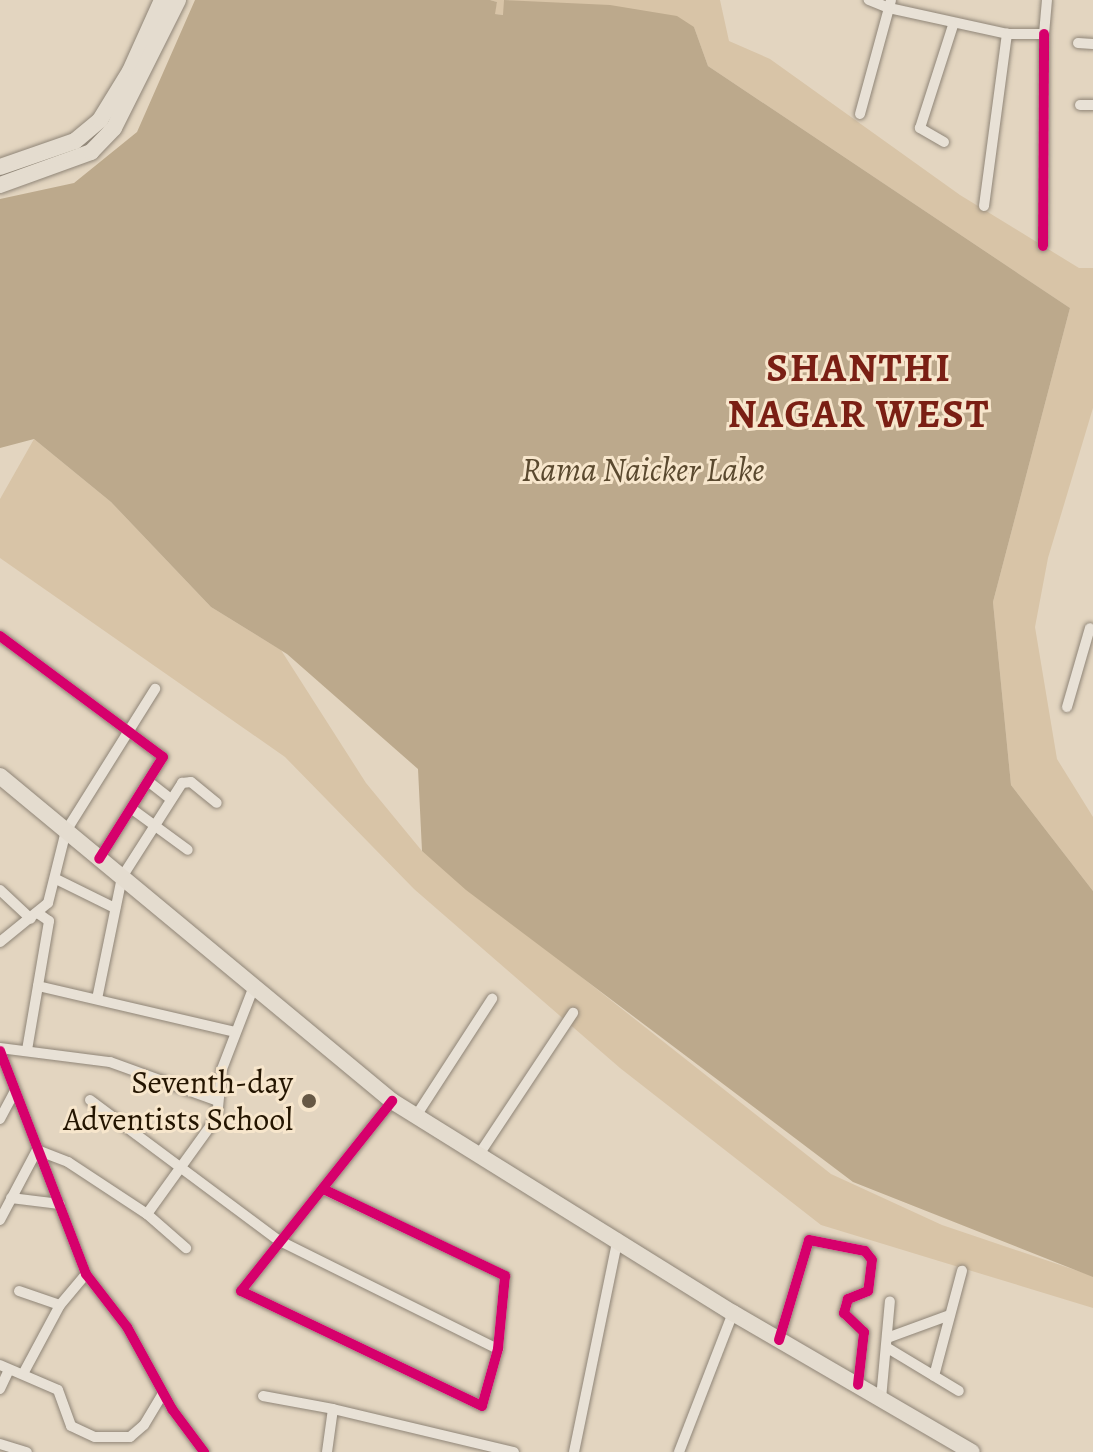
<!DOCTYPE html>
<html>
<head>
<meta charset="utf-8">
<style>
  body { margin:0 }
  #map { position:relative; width:1093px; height:1452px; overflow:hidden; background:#e3d5c0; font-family:Alegreya,serif }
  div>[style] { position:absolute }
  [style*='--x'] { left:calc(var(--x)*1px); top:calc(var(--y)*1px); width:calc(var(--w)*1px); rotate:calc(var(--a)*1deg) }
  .green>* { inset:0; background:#d8c4a7 }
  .water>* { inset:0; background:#bca98c }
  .roads { filter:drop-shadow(0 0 2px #8f8577) drop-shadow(0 0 2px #8f8577) }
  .minor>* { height:10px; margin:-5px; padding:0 5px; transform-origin:5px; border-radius:5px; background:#e8e1d6 }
  .primary>* { height:16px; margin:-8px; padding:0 8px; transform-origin:8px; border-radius:8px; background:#e4dccf }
  .cycleway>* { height:10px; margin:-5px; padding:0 5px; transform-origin:5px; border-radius:5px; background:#d6006c }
  .dots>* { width:22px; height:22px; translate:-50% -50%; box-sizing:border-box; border:4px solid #f7e6cc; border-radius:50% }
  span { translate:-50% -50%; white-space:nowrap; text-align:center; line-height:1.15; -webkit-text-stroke:6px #f7e6cc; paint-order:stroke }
  .poi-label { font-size:32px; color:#241501 }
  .right { translate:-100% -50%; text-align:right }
  .water-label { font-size:34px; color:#5a492f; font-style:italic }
  .district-label { font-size:40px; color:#7a1f14; font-weight:700; letter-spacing:2px }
</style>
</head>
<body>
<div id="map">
  <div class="green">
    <i style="clip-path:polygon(490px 0,720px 0,729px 41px,770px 59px,960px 195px,1079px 268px,1093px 268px,1093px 408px,1048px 558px,1035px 627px,1057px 759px,1093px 817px,1093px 891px,1011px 785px,993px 602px,1070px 308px,708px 66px,694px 27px,505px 0,504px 15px,494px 14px,497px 2px)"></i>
    <i style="clip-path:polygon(34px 439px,111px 502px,211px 607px,281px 650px,366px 783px,422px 851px,831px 1174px,942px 1225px,1093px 1276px,1093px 1308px,821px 1225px,620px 1068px,414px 889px,285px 757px,0 558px,0 499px)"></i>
  </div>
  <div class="water">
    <i style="clip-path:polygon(195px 0,490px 0,497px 2px,495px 14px,503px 15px,504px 0,610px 5px,677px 16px,694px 27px,708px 66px,1070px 308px,993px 602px,1011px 785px,1093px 891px,1093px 1277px,853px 1182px,466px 890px,422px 851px,418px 769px,287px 654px,211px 607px,111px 502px,34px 439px,0 448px,0 199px,74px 183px,137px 132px)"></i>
  </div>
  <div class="roads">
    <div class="minor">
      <i style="--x:891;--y:0;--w:8;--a:104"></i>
      <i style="--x:889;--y:8;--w:121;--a:12.4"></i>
      <i style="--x:1007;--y:34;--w:37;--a:0"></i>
      <i style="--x:1044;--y:34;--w:34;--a:-85"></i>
      <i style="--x:1078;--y:43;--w:15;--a:4"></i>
      <i style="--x:1080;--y:105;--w:13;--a:0"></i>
      <i style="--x:860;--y:114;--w:110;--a:-74.7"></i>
      <i style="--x:889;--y:8;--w:22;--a:-158"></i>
      <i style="--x:944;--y:142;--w:28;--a:-150"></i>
      <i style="--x:920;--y:128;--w:108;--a:-72.2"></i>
      <i style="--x:984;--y:206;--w:174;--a:-82.4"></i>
      <i style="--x:1043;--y:246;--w:212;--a:-89.7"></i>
      <i style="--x:0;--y:636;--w:203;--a:36.6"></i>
      <i style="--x:163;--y:757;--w:120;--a:122.1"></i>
      <i style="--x:1067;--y:707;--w:82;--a:-73.8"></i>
      <i style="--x:149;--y:782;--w:28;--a:38"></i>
      <i style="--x:132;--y:809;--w:69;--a:36.2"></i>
      <i style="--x:56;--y:879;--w:66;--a:26.2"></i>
      <i style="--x:0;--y:890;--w:42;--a:43.1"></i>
      <i style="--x:0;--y:942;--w:62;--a:-39.1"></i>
      <i style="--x:48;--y:903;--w:74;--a:-76"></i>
      <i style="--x:66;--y:831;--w:168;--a:-57.9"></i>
      <i style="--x:38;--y:986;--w:202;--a:13.1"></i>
      <i style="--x:97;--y:999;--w:125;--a:-78.4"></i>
      <i style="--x:122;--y:877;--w:112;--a:-57.4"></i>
      <i style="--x:182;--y:783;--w:9;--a:-6"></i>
      <i style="--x:191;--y:782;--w:33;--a:39"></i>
      <i style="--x:0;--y:1048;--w:111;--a:7.3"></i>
      <i style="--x:110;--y:1062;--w:115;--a:19.9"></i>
      <i style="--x:27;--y:1050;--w:131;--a:-80.3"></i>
      <i style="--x:49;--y:921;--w:12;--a:-145"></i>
      <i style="--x:0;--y:1051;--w:239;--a:68.9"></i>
      <i style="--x:86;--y:1274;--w:67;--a:52.3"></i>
      <i style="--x:127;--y:1327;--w:94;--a:61.2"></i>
      <i style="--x:172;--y:1409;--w:54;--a:53.3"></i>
      <i style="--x:90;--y:1100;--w:234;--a:36.7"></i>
      <i style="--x:278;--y:1240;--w:246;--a:26.4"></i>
      <i style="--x:416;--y:1116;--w:140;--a:-57"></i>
      <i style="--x:0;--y:1119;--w:30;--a:-62"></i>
      <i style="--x:478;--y:1156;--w:172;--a:-56.4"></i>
      <i style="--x:323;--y:1189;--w:202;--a:25.5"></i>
      <i style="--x:505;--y:1276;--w:73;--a:95.5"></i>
      <i style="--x:498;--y:1349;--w:59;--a:105.7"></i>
      <i style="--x:482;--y:1406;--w:267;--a:-154.5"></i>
      <i style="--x:241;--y:1291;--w:243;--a:-51.5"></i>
      <i style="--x:11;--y:1198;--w:49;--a:7"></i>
      <i style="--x:147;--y:1214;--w:120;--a:-54.2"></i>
      <i style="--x:217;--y:1117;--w:48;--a:-84.1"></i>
      <i style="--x:222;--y:1069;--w:89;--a:-68.9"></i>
      <i style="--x:0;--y:1220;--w:79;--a:-62.1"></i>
      <i style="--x:37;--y:1150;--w:33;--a:21"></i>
      <i style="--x:68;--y:1162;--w:95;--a:33.4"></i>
      <i style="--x:147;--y:1214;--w:52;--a:41.1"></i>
      <i style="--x:19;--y:1291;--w:43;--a:18.9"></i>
      <i style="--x:887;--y:1338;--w:67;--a:-20.1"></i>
      <i style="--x:779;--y:1340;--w:104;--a:-73.3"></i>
      <i style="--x:809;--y:1240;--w:57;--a:11.1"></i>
      <i style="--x:865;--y:1251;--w:11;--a:52"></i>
      <i style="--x:872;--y:1260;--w:31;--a:97"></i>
      <i style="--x:868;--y:1291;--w:22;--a:158"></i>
      <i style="--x:848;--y:1299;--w:15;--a:106"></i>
      <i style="--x:844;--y:1313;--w:28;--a:44"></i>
      <i style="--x:864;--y:1332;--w:53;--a:96.5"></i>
      <i style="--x:886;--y:1347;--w:85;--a:31.1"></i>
      <i style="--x:0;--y:1365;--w:63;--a:23.3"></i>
      <i style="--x:58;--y:1390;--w:38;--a:70"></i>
      <i style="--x:71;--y:1426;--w:26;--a:25"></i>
      <i style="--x:95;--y:1437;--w:35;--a:0"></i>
      <i style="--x:130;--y:1437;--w:18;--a:-41"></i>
      <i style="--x:144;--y:1425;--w:37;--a:-59"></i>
      <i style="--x:23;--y:1374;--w:78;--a:-61.8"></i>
      <i style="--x:60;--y:1305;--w:40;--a:-50"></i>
      <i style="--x:934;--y:1376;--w:109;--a:-75.1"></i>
      <i style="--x:0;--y:1389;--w:21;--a:-65"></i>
      <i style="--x:263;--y:1396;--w:71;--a:10.5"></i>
      <i style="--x:881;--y:1399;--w:98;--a:-84.8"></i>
      <i style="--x:0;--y:1444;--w:28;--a:17"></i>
      <i style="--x:327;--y:1452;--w:43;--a:-82.1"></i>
      <i style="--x:333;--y:1409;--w:186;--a:13.4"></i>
      <i style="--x:574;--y:1452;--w:218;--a:-78.4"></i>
      <i style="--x:679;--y:1452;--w:149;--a:-68.8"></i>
    </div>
    <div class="primary">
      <i style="--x:0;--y:167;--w:79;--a:-19.1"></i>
      <i style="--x:75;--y:141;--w:33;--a:-40"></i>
      <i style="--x:100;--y:120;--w:57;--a:-58.5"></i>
      <i style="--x:130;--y:71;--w:78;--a:-65.7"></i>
      <i style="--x:0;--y:185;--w:97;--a:-19.9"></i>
      <i style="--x:91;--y:152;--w:33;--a:-46"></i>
      <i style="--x:114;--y:128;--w:143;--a:-63.4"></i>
      <i style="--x:0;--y:776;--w:509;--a:39.66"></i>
      <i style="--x:392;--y:1101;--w:402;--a:31.9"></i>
      <i style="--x:733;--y:1313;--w:276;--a:30.2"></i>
    </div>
  </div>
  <div class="cycleway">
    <i style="--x:1043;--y:246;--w:212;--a:-89.7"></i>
    <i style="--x:0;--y:636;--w:203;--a:36.6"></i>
    <i style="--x:163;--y:757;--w:120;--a:122.1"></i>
    <i style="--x:0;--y:1051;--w:239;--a:68.9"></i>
    <i style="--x:86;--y:1274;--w:67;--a:52.3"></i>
    <i style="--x:127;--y:1327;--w:94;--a:61.2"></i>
    <i style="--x:172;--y:1409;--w:54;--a:53.3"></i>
    <i style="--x:323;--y:1189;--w:202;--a:25.5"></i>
    <i style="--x:505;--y:1276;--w:73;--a:95.5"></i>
    <i style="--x:498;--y:1349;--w:59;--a:105.7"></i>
    <i style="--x:482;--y:1406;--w:267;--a:-154.5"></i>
    <i style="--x:241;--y:1291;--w:243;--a:-51.5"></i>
    <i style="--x:779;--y:1340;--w:104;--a:-73.3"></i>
    <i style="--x:809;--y:1240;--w:57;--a:11.1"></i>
    <i style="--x:865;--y:1251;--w:11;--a:52"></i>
    <i style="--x:872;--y:1260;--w:31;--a:97"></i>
    <i style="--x:868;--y:1291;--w:22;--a:158"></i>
    <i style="--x:848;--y:1299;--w:15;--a:106"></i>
    <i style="--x:844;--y:1313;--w:28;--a:44"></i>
    <i style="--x:864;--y:1332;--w:53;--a:96.5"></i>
  </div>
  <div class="dots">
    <i style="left:309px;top:1101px;background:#675844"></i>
  </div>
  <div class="poi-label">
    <span class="right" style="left:293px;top:1101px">Seventh-day<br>Adventists School</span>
  </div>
  <div class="water-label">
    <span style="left:643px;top:470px">Rama Naicker Lake</span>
  </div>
  <div class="district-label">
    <span style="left:859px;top:391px">SHANTHI<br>NAGAR WEST</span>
  </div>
</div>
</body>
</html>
